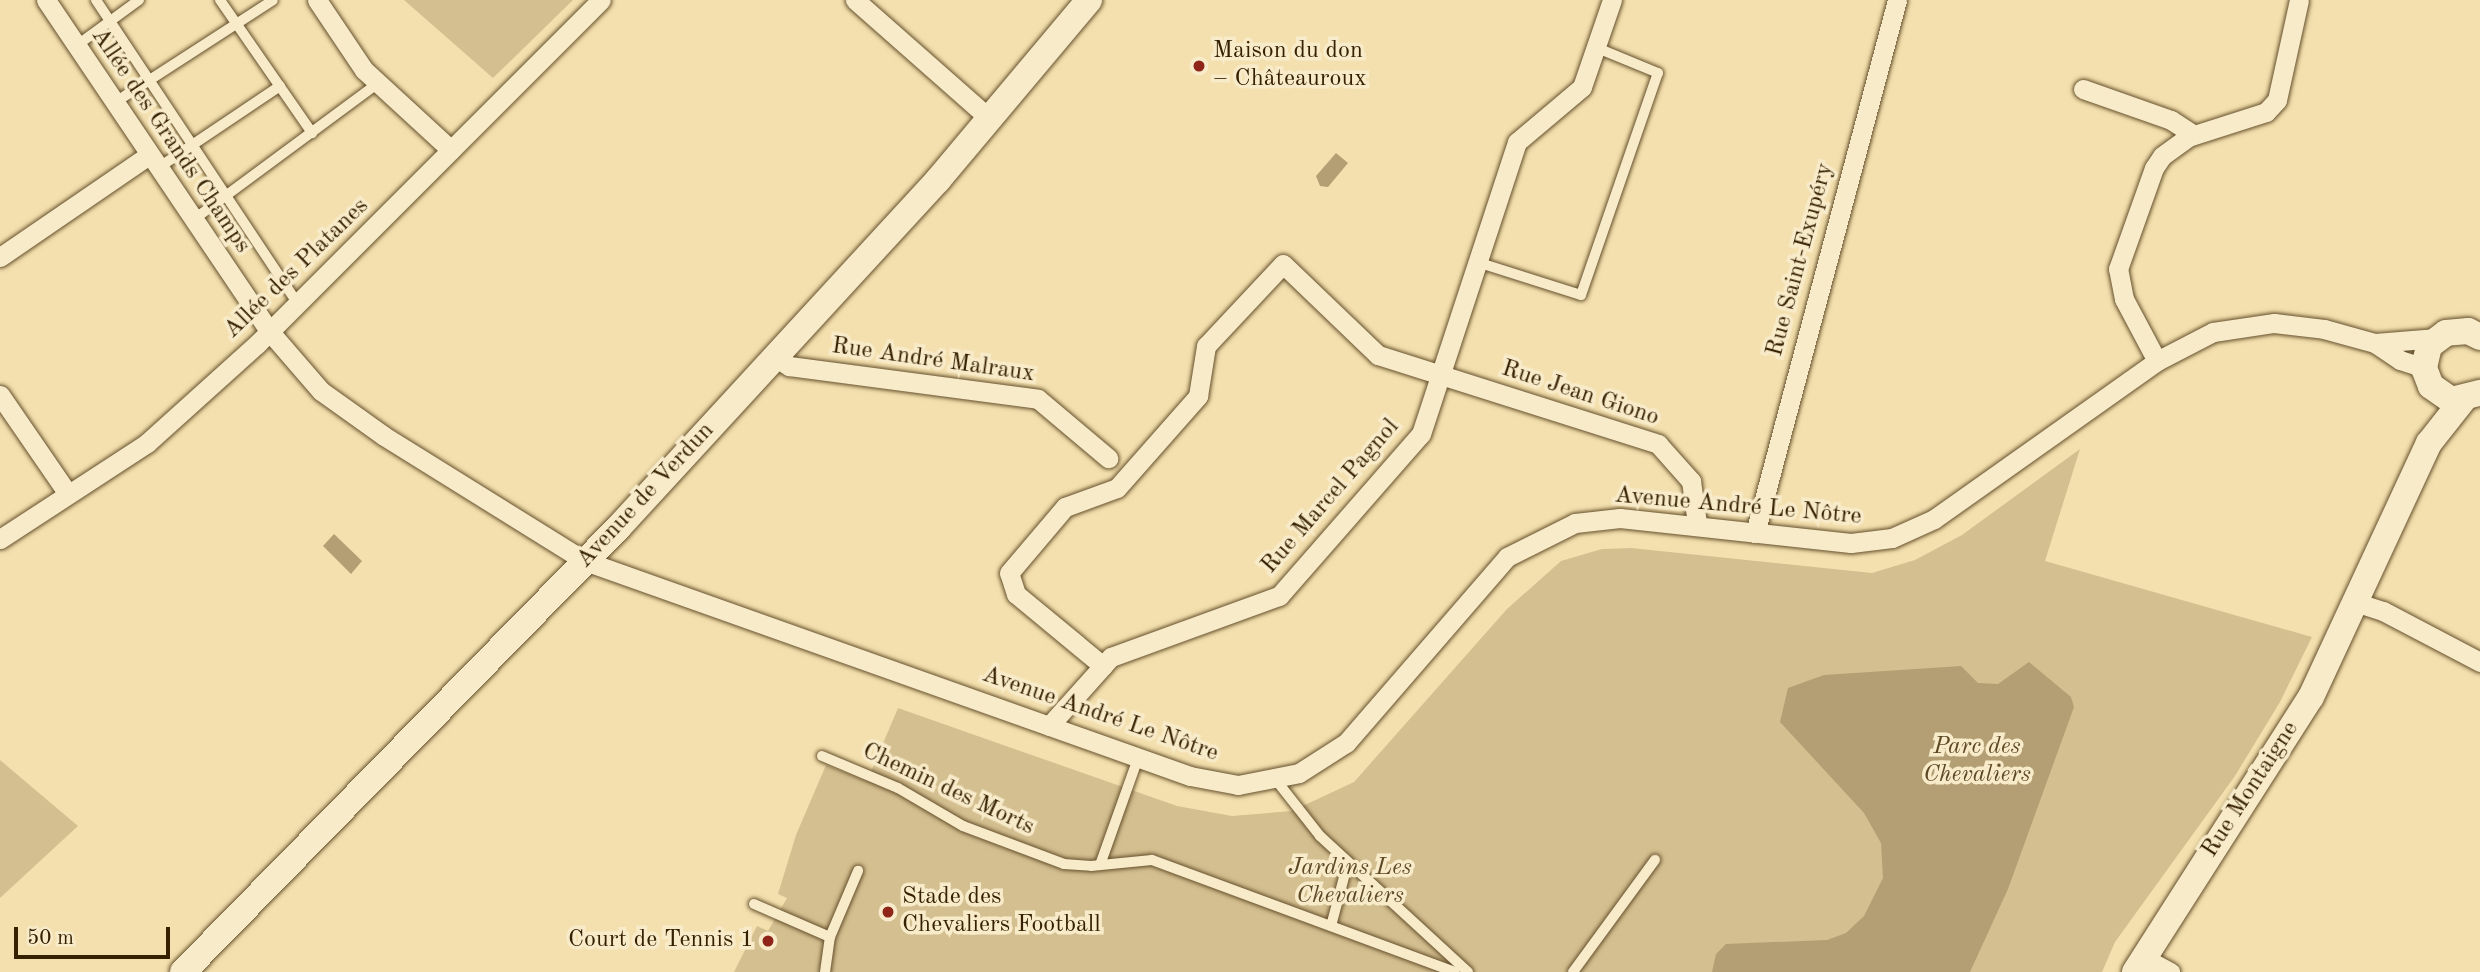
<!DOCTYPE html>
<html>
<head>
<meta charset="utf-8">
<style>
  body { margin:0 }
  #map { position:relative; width:2480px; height:972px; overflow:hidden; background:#f4e0ae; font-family:"Old Standard TT",serif }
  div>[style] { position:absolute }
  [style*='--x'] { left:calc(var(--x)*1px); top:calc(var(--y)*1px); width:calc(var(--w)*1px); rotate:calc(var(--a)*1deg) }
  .green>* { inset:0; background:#d4bf90 }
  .water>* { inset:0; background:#b39f73 }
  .roads { filter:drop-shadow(0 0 2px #65502c) drop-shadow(0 0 2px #65502c) }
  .lane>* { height:10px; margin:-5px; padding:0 5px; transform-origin:5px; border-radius:5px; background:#f8ebca }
  .street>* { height:19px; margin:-9.5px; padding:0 9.5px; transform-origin:9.5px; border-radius:9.5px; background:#f8ebca }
  .secondary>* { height:26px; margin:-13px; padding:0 13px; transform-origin:13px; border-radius:13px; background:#f8ebca }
  .dots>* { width:19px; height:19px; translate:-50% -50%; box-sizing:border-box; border:4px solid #f8ebca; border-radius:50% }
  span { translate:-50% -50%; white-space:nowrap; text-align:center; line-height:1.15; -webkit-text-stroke:7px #f8ebca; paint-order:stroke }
  .poi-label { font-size:24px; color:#352000 }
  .left { translate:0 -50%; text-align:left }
  .right { translate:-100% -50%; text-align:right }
  .street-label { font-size:24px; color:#352000 }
  .park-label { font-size:24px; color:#5d4824; font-style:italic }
  .scale { position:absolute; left:14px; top:927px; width:156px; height:32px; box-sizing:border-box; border:4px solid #352000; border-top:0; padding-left:9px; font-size:21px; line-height:24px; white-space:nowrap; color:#352000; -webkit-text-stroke:5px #f8ebca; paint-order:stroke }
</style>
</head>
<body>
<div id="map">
  <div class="green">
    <i style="clip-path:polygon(404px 0,573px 0,493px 78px)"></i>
    <i style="clip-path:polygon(2080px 449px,2045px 561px,2312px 637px,2280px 702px,2235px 776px,2115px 942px,2102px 972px,734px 972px,757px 926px,768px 931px,787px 898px,778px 894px,796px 835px,826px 765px,867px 781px,898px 708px,1177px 806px,1232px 816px,1292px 811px,1354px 782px,1507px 609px,1561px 561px,1602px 549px,1631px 548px,1872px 573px,1915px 560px,1962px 535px)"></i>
    <i style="clip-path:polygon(0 760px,78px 826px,0 898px)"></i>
  </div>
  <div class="water">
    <i style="clip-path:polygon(1336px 153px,1348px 163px,1328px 187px,1320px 186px,1316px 176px)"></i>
    <i style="clip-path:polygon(334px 534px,362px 561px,351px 574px,323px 546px)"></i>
    <i style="clip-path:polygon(2029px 662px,2071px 697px,2074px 707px,2008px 889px,1970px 972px,1712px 972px,1716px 954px,1726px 944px,1827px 940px,1846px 933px,1864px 916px,1883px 878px,1881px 843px,1864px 813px,1780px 722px,1788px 688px,1824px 675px,1961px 666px,1978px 683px,1998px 684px)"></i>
  </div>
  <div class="roads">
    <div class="lane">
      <i style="--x:96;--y:0;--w:365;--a:56.4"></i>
      <i style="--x:220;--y:0;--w:162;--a:55.3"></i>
      <i style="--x:76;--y:46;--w:78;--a:-36.1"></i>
      <i style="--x:114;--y:103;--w:189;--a:-32.9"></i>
      <i style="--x:158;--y:168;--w:147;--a:-33.9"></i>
      <i style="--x:193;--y:220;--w:230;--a:-36.5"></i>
      <i style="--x:1477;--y:262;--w:109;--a:17.6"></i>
      <i style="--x:1581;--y:295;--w:235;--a:-70.9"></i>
      <i style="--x:1658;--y:73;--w:68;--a:-157.6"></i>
      <i style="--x:822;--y:756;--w:82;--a:22.8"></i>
      <i style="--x:898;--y:788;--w:75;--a:30.3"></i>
      <i style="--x:963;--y:826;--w:108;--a:20.6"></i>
      <i style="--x:1064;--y:864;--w:27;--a:4"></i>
      <i style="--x:1091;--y:866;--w:61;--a:-5.6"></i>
      <i style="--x:1152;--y:860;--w:323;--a:20.3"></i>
      <i style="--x:1276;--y:780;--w:71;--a:51.8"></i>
      <i style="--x:1320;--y:836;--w:201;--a:42.6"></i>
      <i style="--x:1100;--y:865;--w:114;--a:-70.4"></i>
      <i style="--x:754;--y:904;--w:83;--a:23.5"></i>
      <i style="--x:830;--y:937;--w:72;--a:-67"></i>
      <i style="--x:1331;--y:926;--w:66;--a:-75.1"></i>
      <i style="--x:825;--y:972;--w:35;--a:-82"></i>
      <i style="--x:1573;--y:972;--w:139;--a:-53.8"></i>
    </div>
    <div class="street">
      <i style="--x:46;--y:0;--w:400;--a:56"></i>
      <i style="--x:270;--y:332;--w:78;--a:49.2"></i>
      <i style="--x:321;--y:391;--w:77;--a:35.5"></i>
      <i style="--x:384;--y:436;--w:237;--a:31.9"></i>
      <i style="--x:585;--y:561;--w:642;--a:19.56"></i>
      <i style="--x:1190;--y:776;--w:49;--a:10.6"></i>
      <i style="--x:1238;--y:785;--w:62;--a:-11.1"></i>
      <i style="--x:1299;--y:773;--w:56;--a:-32.6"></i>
      <i style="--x:1346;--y:743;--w:246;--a:-49.1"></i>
      <i style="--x:1507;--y:557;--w:76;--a:-26.6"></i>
      <i style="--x:1575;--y:523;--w:45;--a:-6.3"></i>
      <i style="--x:1620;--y:518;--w:232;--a:6.2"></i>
      <i style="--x:1851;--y:543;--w:41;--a:-7"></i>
      <i style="--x:1892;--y:538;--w:46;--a:-24.3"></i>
      <i style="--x:1934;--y:519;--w:273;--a:-35.3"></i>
      <i style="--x:2157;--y:361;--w:63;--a:-27.4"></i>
      <i style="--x:2213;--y:332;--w:62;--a:-8.4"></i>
      <i style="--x:2274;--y:323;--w:50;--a:6.8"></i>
      <i style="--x:2324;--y:329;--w:53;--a:15.4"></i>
      <i style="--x:2375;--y:343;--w:62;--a:-4.6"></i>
      <i style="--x:317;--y:0;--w:84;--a:56.1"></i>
      <i style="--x:364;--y:70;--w:118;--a:42.6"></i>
      <i style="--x:855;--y:0;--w:179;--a:41.4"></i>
      <i style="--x:2083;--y:89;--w:93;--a:19.4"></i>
      <i style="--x:2171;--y:120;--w:27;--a:33"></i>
      <i style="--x:0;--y:257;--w:181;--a:-34.4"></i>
      <i style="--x:2375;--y:343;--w:30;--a:34"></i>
      <i style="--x:2400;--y:360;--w:25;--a:18"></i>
      <i style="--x:775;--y:357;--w:17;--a:33"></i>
      <i style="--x:789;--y:366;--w:251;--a:7.5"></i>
      <i style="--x:1038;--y:399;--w:92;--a:40.1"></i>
      <i style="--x:2157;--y:361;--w:70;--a:-118"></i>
      <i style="--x:2124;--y:299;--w:31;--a:-101"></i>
      <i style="--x:2118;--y:269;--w:107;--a:-70.4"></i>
      <i style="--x:2154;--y:168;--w:14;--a:-56"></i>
      <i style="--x:2162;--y:156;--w:32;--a:-36"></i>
      <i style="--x:2188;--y:137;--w:82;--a:-17.8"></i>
      <i style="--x:2266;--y:112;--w:16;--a:-47"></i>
      <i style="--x:2277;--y:100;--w:102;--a:-77.6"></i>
      <i style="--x:0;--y:395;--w:120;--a:55.5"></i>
      <i style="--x:1755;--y:533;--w:552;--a:-75.08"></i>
      <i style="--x:0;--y:539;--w:176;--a:-33.1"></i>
      <i style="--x:147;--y:443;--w:148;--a:-42"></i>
      <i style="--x:257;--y:344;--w:486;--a:-45"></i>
      <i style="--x:2358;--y:603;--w:26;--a:18"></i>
      <i style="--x:2383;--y:611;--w:110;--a:27.7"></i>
      <i style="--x:1103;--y:666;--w:113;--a:-140.4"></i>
      <i style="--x:1016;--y:594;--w:22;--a:-108"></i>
      <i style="--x:1009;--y:573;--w:87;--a:-49.7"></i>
      <i style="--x:1065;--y:507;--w:55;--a:-20.1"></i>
      <i style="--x:1117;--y:488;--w:123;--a:-48.6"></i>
      <i style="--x:1198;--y:396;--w:51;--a:-80.9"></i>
      <i style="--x:1206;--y:346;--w:112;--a:-46.8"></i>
      <i style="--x:1283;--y:264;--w:132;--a:43.8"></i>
      <i style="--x:1378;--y:355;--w:294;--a:17.6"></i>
      <i style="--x:1658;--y:444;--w:50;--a:48.3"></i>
      <i style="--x:1691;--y:481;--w:42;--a:81.9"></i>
      <i style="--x:1049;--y:726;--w:93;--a:-48.1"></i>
      <i style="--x:1111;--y:657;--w:179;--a:-20"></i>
      <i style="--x:1279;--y:596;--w:215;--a:-48.8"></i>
      <i style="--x:1421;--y:434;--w:307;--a:-71.8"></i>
      <i style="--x:1517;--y:142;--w:85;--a:-40.2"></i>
      <i style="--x:1582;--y:87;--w:92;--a:-71"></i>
      <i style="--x:2142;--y:957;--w:32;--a:28"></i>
    </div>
    <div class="secondary">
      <i style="--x:2480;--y:337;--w:13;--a:-153"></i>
      <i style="--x:2468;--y:331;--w:22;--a:175"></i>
      <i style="--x:2446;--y:333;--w:21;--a:143"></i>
      <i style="--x:2429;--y:346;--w:23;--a:103"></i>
      <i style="--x:2424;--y:368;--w:19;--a:69"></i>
      <i style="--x:2431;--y:386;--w:24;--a:35"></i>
      <i style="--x:2451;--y:400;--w:30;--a:-14"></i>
      <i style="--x:183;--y:972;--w:622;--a:-45.59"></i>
      <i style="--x:618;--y:528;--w:473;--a:-47.4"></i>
      <i style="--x:938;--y:180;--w:235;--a:-50"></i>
      <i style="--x:2135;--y:972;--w:326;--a:-57.4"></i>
      <i style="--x:2311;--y:697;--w:280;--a:-65.1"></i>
      <i style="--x:2429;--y:443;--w:55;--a:-51.7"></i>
    </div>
  </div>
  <div class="dots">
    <i style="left:1199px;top:66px;background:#8f2418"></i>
    <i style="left:888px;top:912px;background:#8f2418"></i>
    <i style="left:768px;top:941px;background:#8f2418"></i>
  </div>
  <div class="poi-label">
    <span class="left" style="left:1213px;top:66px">Maison du don<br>– Châteauroux</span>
    <span class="left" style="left:902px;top:912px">Stade des<br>Chevaliers Football</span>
    <span class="right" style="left:754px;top:941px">Court de Tennis 1</span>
  </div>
  <div class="street-label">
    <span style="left:170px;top:141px;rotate:56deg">Allée des Grands Champs</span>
    <span style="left:1801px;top:260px;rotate:-75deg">Rue Saint-Exupéry</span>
    <span style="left:297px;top:269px;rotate:-44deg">Allée des Platanes</span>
    <span style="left:933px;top:361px;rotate:8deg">Rue André Malraux</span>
    <span style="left:1580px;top:394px;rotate:18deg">Rue Jean Giono</span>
    <span style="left:646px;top:496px;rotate:-47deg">Avenue de Verdun</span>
    <span style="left:1331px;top:497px;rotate:-49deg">Rue Marcel Pagnol</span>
    <span style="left:1738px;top:507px;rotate:5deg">Avenue André Le Nôtre</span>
    <span style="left:1100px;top:715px;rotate:19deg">Avenue André Le Nôtre</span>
    <span style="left:948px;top:790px;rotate:25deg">Chemin des Morts</span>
    <span style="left:2251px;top:790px;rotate:-57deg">Rue Montaigne</span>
  </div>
  <div class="park-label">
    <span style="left:1977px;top:762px">Parc des<br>Chevaliers</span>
    <span style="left:1350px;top:883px">Jardins Les<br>Chevaliers</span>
  </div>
  <div class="scale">50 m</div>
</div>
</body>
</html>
